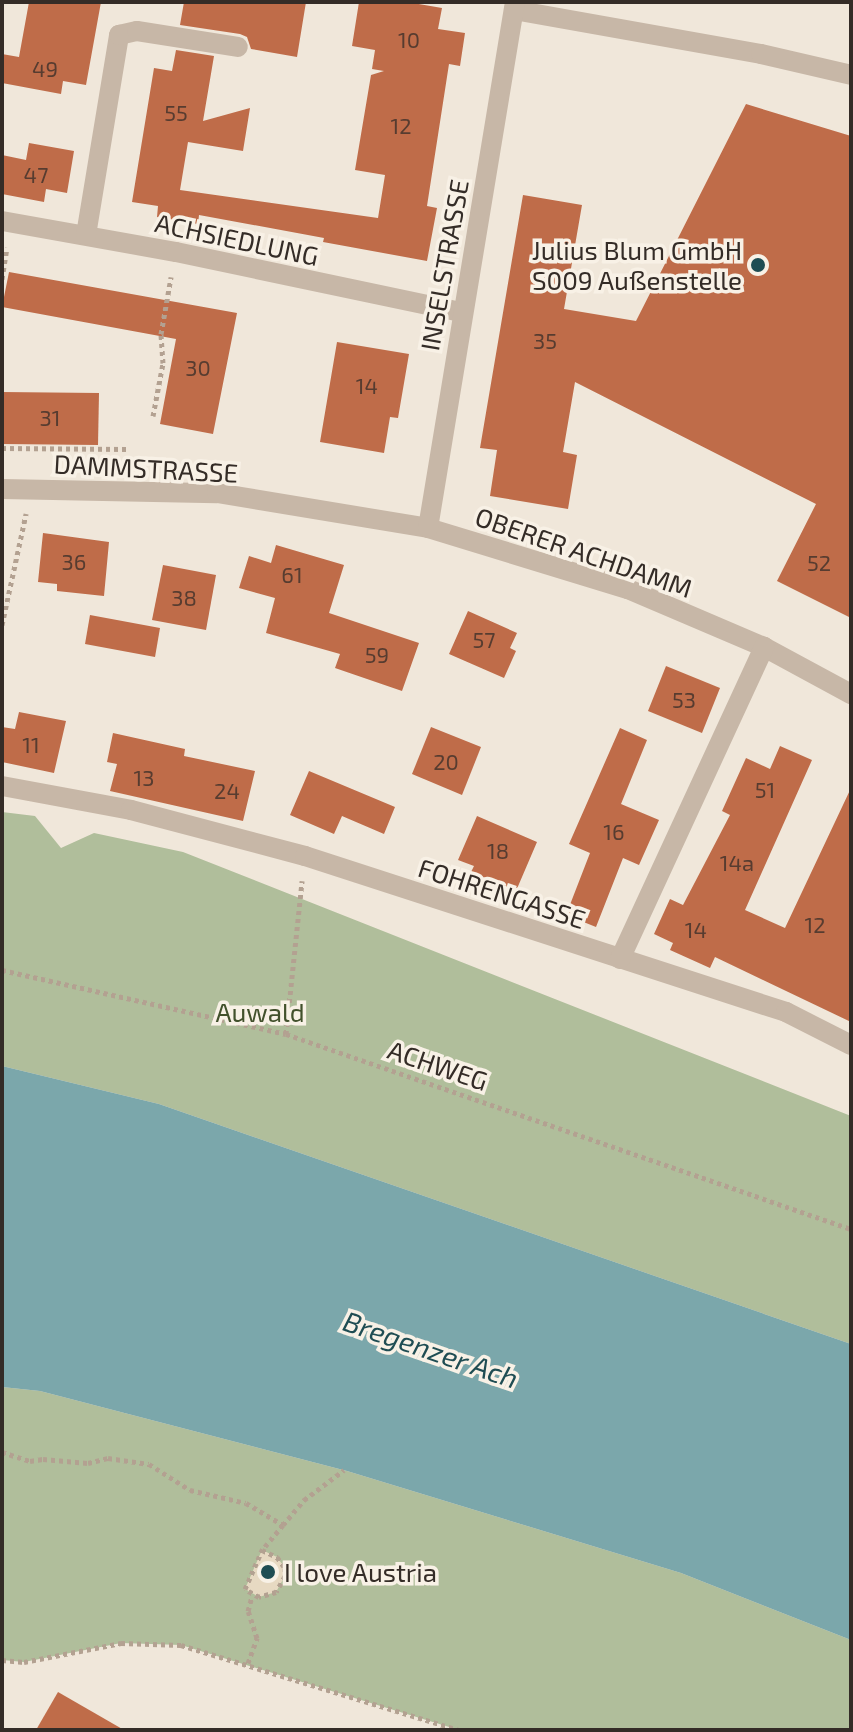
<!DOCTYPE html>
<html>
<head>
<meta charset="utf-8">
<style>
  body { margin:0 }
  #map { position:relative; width:853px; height:1732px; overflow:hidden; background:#f0e7da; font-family:"Exo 2",sans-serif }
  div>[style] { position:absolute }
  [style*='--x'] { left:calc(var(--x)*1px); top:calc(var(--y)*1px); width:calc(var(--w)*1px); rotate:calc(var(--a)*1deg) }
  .green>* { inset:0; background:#b0be9b }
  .plaza>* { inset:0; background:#e7d9c2 }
  .water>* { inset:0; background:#7ba7ab }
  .building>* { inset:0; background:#bf6c49 }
  .path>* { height:5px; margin-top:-2.5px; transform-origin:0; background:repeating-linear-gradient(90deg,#b3a191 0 4px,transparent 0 8px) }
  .minor>* { height:20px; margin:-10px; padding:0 10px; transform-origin:10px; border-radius:10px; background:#c7b7a7 }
  .dots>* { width:22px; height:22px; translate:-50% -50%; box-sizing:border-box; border:4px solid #f8f1e6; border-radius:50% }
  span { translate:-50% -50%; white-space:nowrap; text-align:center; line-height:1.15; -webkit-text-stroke:7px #f8f1e6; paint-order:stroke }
  .number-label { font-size:22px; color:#573c30 }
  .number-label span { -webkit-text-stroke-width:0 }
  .street-label { font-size:26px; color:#342c27 }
  .poi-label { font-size:26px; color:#342c27 }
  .right { translate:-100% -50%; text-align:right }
  .left { translate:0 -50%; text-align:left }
  .park-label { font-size:26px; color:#42512c }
  .water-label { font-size:28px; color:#1f4d53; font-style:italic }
  .frame { position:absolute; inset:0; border:4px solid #342c27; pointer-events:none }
</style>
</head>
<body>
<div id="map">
  <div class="green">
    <i style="clip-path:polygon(2px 812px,35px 816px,61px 848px,94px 833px,183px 852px,851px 1116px,851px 1344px,159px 1104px,2px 1066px)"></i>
    <i style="clip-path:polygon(2px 1387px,40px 1391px,347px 1471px,681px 1573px,851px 1640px,851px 1730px,459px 1730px,181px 1645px,121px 1643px,24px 1662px,2px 1660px)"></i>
  </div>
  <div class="plaza">
    <i style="clip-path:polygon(262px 1550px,277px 1557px,285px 1568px,285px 1576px,276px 1592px,259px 1597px,245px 1589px)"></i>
  </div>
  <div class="water">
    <i style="clip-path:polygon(2px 1066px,159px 1104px,851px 1344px,851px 1640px,681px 1573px,347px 1471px,40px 1391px,2px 1387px)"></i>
  </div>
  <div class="building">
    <i style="clip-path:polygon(29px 2px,101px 2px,86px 85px,63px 81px,61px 94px,2px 83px,2px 54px,19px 57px)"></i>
    <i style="clip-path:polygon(184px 2px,306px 2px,297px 57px,251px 49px,247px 37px,240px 34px,180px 25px)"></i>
    <i style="clip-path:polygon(359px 2px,407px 2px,442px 8px,438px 29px,465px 33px,460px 66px,449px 64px,427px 206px,437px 208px,427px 261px,323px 242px,324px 238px,199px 215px,198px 224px,157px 217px,158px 206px,132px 202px,154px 68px,172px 71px,176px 50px,214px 56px,203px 121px,250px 108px,243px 151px,188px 142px,180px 190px,378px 218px,385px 175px,355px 170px,371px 75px,384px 71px,372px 69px,375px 50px,352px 46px)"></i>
    <i style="clip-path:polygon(746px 104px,851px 136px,851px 618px,777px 581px,816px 504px,575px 382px,563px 452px,577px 455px,568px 509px,490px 496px,497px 450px,480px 448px,523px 195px,582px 205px,564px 309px,636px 321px)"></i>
    <i style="clip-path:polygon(29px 143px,74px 151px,67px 193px,46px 189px,44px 202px,2px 194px,2px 155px,26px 160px)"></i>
    <i style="clip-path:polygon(9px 272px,237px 313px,213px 434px,160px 424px,176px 339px,2px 307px)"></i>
    <i style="clip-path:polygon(337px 342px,409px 354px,398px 418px,390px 417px,384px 453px,320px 442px)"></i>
    <i style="clip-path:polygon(2px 392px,99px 393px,98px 445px,2px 444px)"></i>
    <i style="clip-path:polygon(43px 533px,109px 542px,104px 596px,57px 591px,57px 584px,38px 582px)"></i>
    <i style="clip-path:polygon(276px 545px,344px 565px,329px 613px,419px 643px,402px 691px,335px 668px,340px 654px,266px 633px,275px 598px,239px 588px,249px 556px,271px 563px)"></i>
    <i style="clip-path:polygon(163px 565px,216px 575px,206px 630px,152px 620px)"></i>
    <i style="clip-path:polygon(468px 611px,517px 633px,510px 648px,516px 651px,504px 678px,449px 654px)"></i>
    <i style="clip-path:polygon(90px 615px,160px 628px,155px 657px,85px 644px)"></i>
    <i style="clip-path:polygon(666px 666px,720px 688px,702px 733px,648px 711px)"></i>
    <i style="clip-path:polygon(19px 712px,66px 721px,54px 773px,2px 762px,2px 727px,15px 729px)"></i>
    <i style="clip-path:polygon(431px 727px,481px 747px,462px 795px,412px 774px)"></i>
    <i style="clip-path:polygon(620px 728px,647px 740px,621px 804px,659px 820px,639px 865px,623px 858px,596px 927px,566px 915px,590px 853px,569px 844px)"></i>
    <i style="clip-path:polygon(113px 733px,185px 749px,184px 756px,255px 771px,243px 821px,110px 791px,117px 764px,107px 762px)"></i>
    <i style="clip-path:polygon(780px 746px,812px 760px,745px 910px,785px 928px,851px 788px,851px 1022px,715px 957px,710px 968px,670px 950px,673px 943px,654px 934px,670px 899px,683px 905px,730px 815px,722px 811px,746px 758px,770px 769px)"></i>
    <i style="clip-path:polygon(309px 771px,395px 807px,384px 834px,342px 816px,334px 834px,290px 815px)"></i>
    <i style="clip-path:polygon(477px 816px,537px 842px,516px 891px,471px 872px,474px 866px,458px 860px)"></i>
    <i style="clip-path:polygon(58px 1692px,124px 1730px,36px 1730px)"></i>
  </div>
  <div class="path">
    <i style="--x:2;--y:279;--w:32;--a:-81"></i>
    <i style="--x:153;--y:416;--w:54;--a:-79.3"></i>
    <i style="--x:163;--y:363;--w:29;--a:-94"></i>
    <i style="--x:161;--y:334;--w:58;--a:-80"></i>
    <i style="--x:2;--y:448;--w:124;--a:0.5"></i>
    <i style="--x:2;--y:625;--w:114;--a:-77.8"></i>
    <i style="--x:2;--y:970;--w:291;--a:12.7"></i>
    <i style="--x:286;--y:1034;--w:598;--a:19.04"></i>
    <i style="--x:286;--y:1034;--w:154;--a:-84"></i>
    <i style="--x:2;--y:1452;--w:29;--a:18"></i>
    <i style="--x:30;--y:1461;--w:13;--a:-9"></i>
    <i style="--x:43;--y:1459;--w:45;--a:5.1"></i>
    <i style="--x:88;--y:1463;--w:21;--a:-14"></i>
    <i style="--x:108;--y:1458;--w:41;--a:8.3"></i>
    <i style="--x:149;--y:1464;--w:49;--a:32.4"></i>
    <i style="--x:190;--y:1490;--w:57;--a:13.1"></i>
    <i style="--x:246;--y:1503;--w:43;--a:30.7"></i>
    <i style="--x:283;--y:1525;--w:33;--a:130"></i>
    <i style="--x:283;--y:1525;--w:33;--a:-50"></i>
    <i style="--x:304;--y:1500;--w:50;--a:-36.9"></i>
    <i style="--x:262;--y:1550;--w:17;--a:25"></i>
    <i style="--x:277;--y:1557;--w:14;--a:54"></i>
    <i style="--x:285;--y:1568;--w:8;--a:90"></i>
    <i style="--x:285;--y:1576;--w:18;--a:119"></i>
    <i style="--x:276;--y:1592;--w:18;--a:164"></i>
    <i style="--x:259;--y:1597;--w:16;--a:-150"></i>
    <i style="--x:245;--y:1589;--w:43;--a:-66.4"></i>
    <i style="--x:2;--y:1660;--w:22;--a:5"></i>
    <i style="--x:24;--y:1662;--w:99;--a:-11.1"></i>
    <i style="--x:121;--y:1643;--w:60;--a:1.9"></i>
    <i style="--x:181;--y:1645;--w:291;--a:17"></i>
    <i style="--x:248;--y:1663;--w:27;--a:-70"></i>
    <i style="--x:257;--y:1638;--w:28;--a:-108"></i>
    <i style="--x:248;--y:1611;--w:16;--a:-75"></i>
  </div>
  <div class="minor">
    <i style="--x:514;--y:10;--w:251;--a:10.1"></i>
    <i style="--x:761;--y:54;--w:92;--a:13.1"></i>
    <i style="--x:2;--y:221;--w:177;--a:10.1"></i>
    <i style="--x:176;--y:252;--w:291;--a:11.9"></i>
    <i style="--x:86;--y:235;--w:203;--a:-80.6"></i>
    <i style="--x:119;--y:35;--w:18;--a:-13"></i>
    <i style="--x:137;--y:31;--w:102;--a:9"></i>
    <i style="--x:2;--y:489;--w:215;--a:1.1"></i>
    <i style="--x:217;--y:493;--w:214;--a:9.4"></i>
    <i style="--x:428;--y:528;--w:209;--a:17"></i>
    <i style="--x:628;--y:589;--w:148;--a:23.1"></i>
    <i style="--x:764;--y:647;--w:99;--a:28.4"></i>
    <i style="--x:428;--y:528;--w:533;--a:-80.61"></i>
    <i style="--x:2;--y:786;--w:131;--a:10.5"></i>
    <i style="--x:131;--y:810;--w:180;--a:14.8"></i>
    <i style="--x:305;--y:856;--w:506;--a:17.97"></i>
    <i style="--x:786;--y:1012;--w:73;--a:26.9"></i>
    <i style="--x:620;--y:959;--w:344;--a:-65.2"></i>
  </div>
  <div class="dots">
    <i style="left:758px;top:265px;background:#1f4d53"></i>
    <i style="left:268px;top:1572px;background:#1f4d53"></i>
  </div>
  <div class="number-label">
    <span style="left:409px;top:40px">10</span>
    <span style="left:45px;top:69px">49</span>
    <span style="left:176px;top:113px">55</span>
    <span style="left:401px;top:126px">12</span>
    <span style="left:36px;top:175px">47</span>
    <span style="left:545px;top:341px">35</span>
    <span style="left:198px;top:368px">30</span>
    <span style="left:367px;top:386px">14</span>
    <span style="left:50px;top:418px">31</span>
    <span style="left:74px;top:562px">36</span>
    <span style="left:819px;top:563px">52</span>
    <span style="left:292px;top:575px">61</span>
    <span style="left:184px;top:598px">38</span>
    <span style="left:484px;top:640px">57</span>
    <span style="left:377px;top:655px">59</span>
    <span style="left:684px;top:700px">53</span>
    <span style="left:31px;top:745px">11</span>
    <span style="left:446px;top:762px">20</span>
    <span style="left:144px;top:778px">13</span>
    <span style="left:765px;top:790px">51</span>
    <span style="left:227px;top:791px">24</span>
    <span style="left:614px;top:832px">16</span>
    <span style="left:498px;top:851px">18</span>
    <span style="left:737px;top:863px">14a</span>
    <span style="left:815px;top:925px">12</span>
    <span style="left:696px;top:930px">14</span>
  </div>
  <div class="street-label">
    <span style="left:237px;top:239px;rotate:12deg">ACHSIEDLUNG</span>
    <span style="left:444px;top:265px;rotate:-80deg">INSELSTRASSE</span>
    <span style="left:146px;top:468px;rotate:3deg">DAMMSTRASSE</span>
    <span style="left:584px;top:552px;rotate:19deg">OBERER ACHDAMM</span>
    <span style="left:502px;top:893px;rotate:18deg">FOHRENGASSE</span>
    <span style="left:438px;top:1065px;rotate:19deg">ACHWEG</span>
  </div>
  <div class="poi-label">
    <span class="right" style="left:742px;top:265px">Julius Blum GmbH<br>S009 Außenstelle</span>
    <span class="left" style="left:284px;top:1572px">I love Austria</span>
  </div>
  <div class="park-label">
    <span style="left:260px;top:1012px">Auwald</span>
  </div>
  <div class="water-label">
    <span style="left:431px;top:1349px;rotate:19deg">Bregenzer Ach</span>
  </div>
  <div class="frame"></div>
</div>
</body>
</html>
